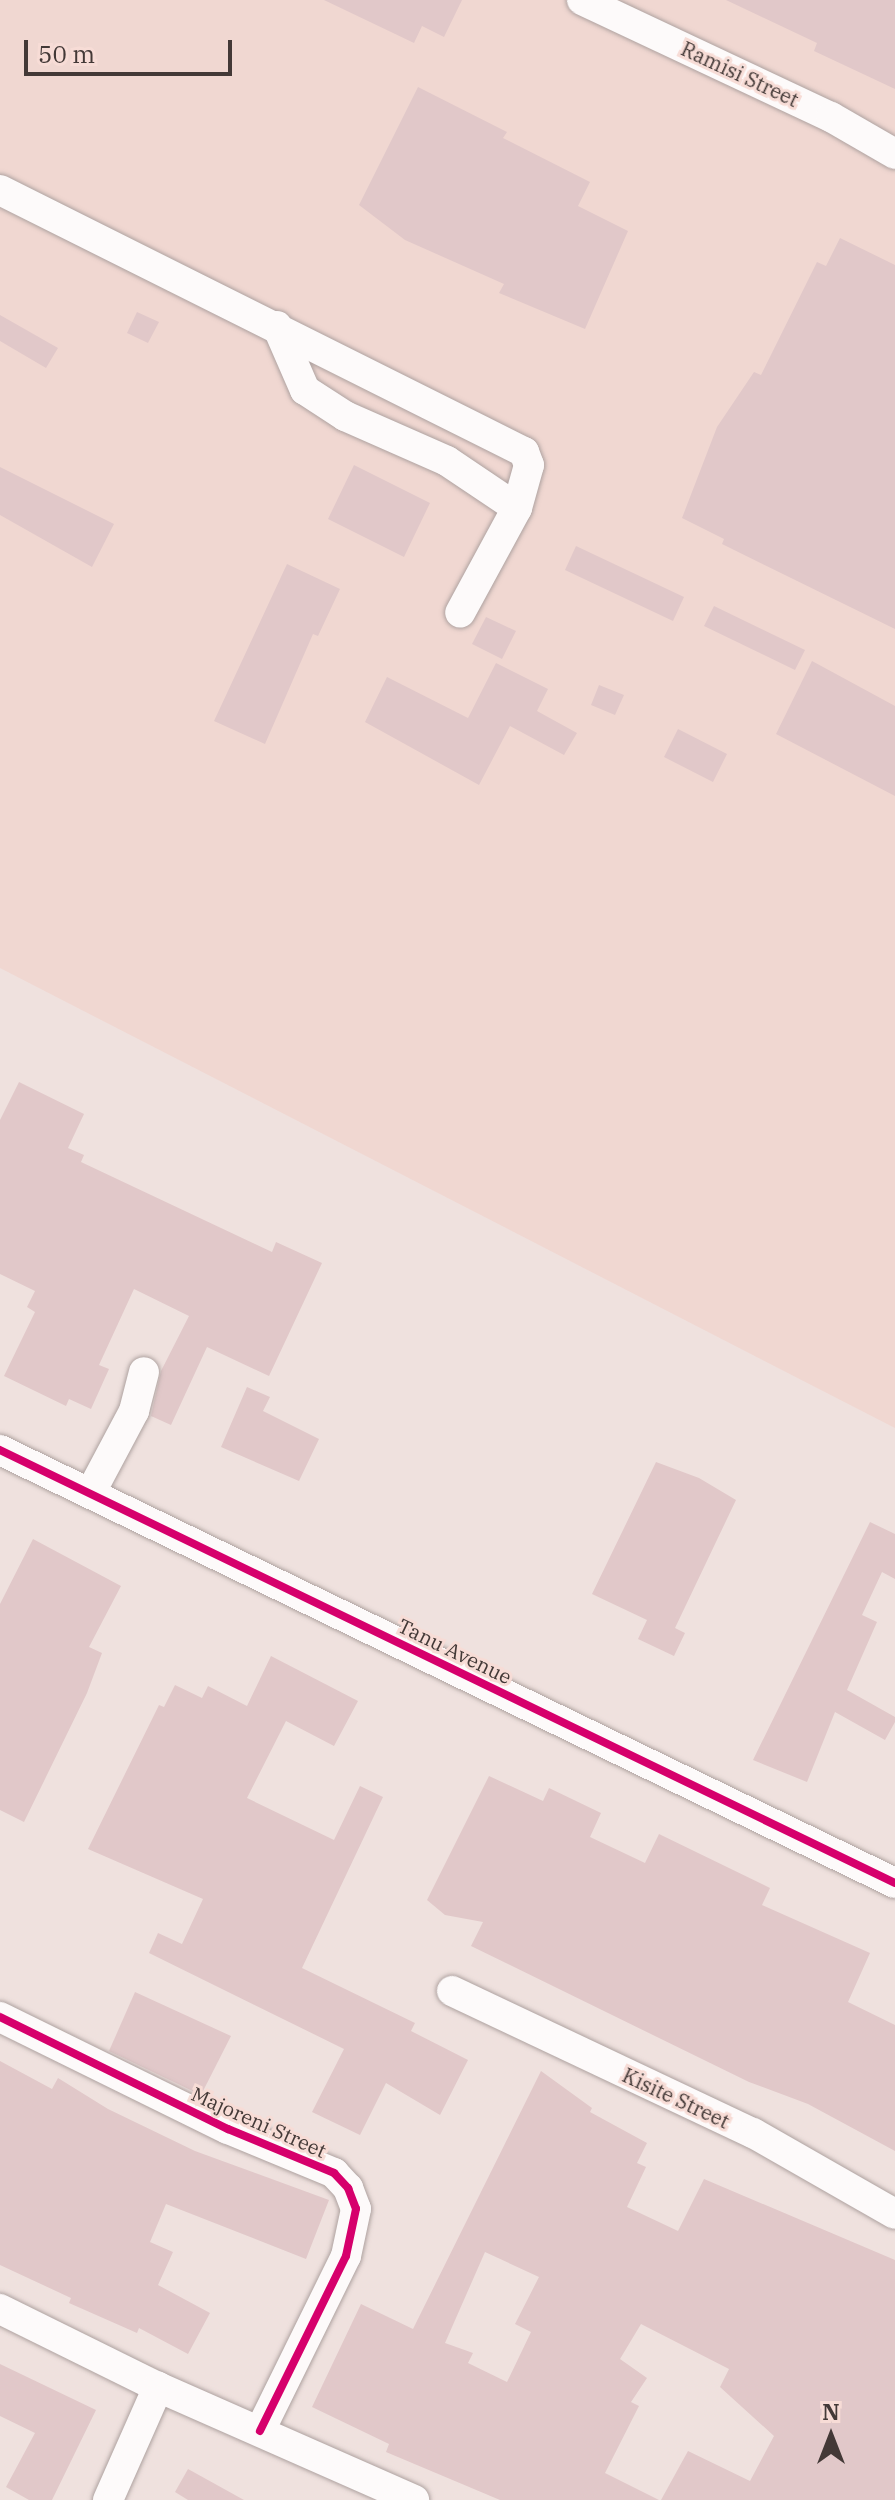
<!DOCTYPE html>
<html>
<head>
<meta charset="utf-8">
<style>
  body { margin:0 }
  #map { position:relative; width:895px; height:2500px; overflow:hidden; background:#efe1de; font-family:"IBM Plex Serif",serif }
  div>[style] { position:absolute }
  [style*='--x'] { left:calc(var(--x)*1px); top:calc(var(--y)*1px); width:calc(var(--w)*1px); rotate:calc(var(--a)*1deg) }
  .built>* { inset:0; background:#f0d7d1 }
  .building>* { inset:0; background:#e1c8c9 }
  .roads { filter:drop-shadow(0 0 2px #aea2a0) drop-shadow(0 0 2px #aea2a0) }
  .minor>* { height:30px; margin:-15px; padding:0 15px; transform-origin:15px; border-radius:15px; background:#fdfafa }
  .cycleway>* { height:8px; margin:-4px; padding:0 4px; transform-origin:4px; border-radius:4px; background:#d6006c }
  span { translate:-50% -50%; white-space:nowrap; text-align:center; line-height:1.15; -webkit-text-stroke:6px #f7dcd6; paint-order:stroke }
  .street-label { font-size:20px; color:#433937 }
  .north { position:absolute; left:791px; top:2396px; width:80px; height:80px; -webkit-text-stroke:6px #f7dcd6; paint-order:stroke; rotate:0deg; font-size:22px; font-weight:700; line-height:32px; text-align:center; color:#433937 }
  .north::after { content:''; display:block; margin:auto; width:28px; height:36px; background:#433937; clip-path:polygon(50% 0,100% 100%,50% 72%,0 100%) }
  .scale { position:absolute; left:24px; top:40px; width:208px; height:36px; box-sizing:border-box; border:4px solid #433937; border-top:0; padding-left:10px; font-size:24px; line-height:28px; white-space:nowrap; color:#433937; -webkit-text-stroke:6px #f7dcd6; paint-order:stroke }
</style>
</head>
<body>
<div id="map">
  <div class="built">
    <i style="clip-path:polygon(0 0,895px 0,895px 1428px,0 968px)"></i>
  </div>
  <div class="building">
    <i style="clip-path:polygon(324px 0,462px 0,444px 37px,422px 26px,414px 43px)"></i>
    <i style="clip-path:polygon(726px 0,895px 0,895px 89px,814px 51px,817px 43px)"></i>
    <i style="clip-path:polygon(418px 87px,507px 132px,503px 138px,590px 182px,578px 206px,628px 231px,585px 329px,499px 293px,504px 284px,405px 240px,359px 205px)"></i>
    <i style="clip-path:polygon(840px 238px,895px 265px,895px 629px,722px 544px,724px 539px,682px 518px,717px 427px,754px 372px,761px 375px,817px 262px,826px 266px)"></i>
    <i style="clip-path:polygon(137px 312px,159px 322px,148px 343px,127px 333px)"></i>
    <i style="clip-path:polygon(0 315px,58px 348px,46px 368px,0 341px)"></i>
    <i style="clip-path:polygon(354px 465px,430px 503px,404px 557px,328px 519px)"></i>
    <i style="clip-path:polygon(0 467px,114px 524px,92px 567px,0 515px)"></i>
    <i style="clip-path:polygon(576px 546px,684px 597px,673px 621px,565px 570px)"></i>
    <i style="clip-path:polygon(287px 564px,340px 589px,318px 636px,313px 634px,265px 744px,214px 721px)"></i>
    <i style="clip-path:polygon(714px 606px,805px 650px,795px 670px,704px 626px)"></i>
    <i style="clip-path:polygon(486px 617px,516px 631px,502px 659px,472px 644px)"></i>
    <i style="clip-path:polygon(812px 661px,895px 706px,895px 796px,776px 734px)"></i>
    <i style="clip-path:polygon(496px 663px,548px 689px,537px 711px,577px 733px,564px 755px,510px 726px,479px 785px,365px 722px,387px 677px,468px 718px)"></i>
    <i style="clip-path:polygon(599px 685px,624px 695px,615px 715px,591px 705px)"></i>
    <i style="clip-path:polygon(678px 729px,727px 754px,713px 782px,664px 757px)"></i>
    <i style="clip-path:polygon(19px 1082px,84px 1114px,68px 1148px,84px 1155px,81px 1162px,272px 1252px,276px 1242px,322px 1263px,269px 1376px,207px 1347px,171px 1425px,151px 1416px,161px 1371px,189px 1316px,134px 1289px,99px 1365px,109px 1369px,91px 1409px,69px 1399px,66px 1406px,4px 1376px,35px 1312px,27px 1307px,35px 1291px,0 1274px,0 1120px)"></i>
    <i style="clip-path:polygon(247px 1387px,270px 1397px,263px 1411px,319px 1439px,299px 1481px,221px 1447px)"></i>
    <i style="clip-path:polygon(656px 1462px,699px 1478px,736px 1500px,675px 1628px,685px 1633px,674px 1656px,638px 1639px,647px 1620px,592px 1594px)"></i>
    <i style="clip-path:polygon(870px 1522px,895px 1534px,895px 1579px,882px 1572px,862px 1615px,877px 1622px,847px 1690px,895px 1717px,895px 1722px,885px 1740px,835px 1712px,807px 1782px,753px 1760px)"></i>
    <i style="clip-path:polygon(33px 1539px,121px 1586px,89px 1647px,102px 1653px,87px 1693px,24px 1822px,0 1810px,0 1604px)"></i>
    <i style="clip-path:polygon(271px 1656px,358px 1701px,334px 1746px,286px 1721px,247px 1798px,334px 1840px,360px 1786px,383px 1797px,302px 1968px,415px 2023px,411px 2031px,468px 2060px,440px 2115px,386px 2083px,360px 2135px,312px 2112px,344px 2049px,149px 1953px,158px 1933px,182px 1944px,203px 1899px,88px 1849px,159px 1705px,164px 1707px,175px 1685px,202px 1698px,208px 1686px,247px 1706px)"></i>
    <i style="clip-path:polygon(489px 1776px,543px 1801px,549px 1788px,601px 1813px,590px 1837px,645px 1863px,659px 1834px,770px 1888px,762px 1905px,870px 1953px,848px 2002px,895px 2025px,895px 2151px,808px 2104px,749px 2082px,471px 1946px,483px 1922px,445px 1915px,427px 1900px)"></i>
    <i style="clip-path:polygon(135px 1992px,231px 2036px,201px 2095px,109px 2051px)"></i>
    <i style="clip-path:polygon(0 2061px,52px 2089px,58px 2078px,108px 2109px,195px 2151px,329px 2200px,306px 2259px,166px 2204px,150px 2242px,173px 2252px,158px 2285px,210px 2313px,188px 2354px,139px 2328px,137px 2333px,69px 2303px,71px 2298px,0 2265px)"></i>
    <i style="clip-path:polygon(evenodd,541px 2071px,592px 2108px,590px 2112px,647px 2143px,637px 2163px,646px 2167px,627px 2207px,678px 2231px,704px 2179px,895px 2260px,895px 2500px,661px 2500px,688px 2451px,750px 2481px,774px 2436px,720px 2387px,729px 2369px,641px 2324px,620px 2359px,647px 2378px,631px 2402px,639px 2406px,605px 2473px,659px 2500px,500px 2500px,386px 2452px,389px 2444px,312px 2407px,361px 2304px,413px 2329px,541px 2071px,485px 2252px,539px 2277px,515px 2324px,531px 2332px,507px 2382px,468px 2363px,473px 2353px,445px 2343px,485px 2252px)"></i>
    <i style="clip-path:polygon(0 2364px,96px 2410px,52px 2500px,29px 2500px,6px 2487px,35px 2433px,0 2416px)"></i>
    <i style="clip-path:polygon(188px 2469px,244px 2500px,188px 2500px,175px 2492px)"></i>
  </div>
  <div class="roads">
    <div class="minor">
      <i style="--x:582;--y:0;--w:275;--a:25.2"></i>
      <i style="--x:831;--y:117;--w:74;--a:30"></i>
      <i style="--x:0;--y:190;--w:586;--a:26.57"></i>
      <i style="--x:524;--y:452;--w:14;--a:69"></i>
      <i style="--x:529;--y:465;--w:45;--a:105.6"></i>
      <i style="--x:517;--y:508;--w:119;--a:118.5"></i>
      <i style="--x:277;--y:326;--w:70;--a:66.4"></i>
      <i style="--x:305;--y:390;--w:48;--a:33"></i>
      <i style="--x:345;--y:416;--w:111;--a:23.8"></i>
      <i style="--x:447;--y:461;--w:84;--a:33.9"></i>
      <i style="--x:0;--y:1450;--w:994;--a:25.82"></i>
      <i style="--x:91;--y:1492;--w:92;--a:-62"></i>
      <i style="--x:134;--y:1411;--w:40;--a:-75.6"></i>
      <i style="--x:452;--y:1991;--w:333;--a:25.3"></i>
      <i style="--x:753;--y:2133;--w:163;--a:29.7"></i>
      <i style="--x:0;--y:2017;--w:254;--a:26.2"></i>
      <i style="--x:228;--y:2129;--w:115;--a:22.5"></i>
      <i style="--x:334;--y:2173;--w:21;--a:47"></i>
      <i style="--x:348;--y:2188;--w:22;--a:69"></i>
      <i style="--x:356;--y:2209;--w:48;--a:102"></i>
      <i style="--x:346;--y:2256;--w:195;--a:116.2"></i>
      <i style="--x:0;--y:2309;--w:176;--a:26.3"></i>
      <i style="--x:158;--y:2387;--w:280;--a:23.8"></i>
      <i style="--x:108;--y:2500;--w:124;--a:-66.1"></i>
    </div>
  </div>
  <div class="cycleway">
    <i style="--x:0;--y:1450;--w:994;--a:25.82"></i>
    <i style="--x:0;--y:2017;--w:254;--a:26.2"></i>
    <i style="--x:228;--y:2129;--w:115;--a:22.5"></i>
    <i style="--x:334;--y:2173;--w:21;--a:47"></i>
    <i style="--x:348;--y:2188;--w:22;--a:69"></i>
    <i style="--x:356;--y:2209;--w:48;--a:102"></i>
    <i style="--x:346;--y:2256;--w:195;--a:116.2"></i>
  </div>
  <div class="street-label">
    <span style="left:740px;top:74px;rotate:25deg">Ramisi Street</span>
    <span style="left:455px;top:1651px;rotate:26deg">Tanu Avenue</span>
    <span style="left:676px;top:2098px;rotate:25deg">Kisite Street</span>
    <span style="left:259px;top:2122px;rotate:24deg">Majoreni Street</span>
  </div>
  <div class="north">N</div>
  <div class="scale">50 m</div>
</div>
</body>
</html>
